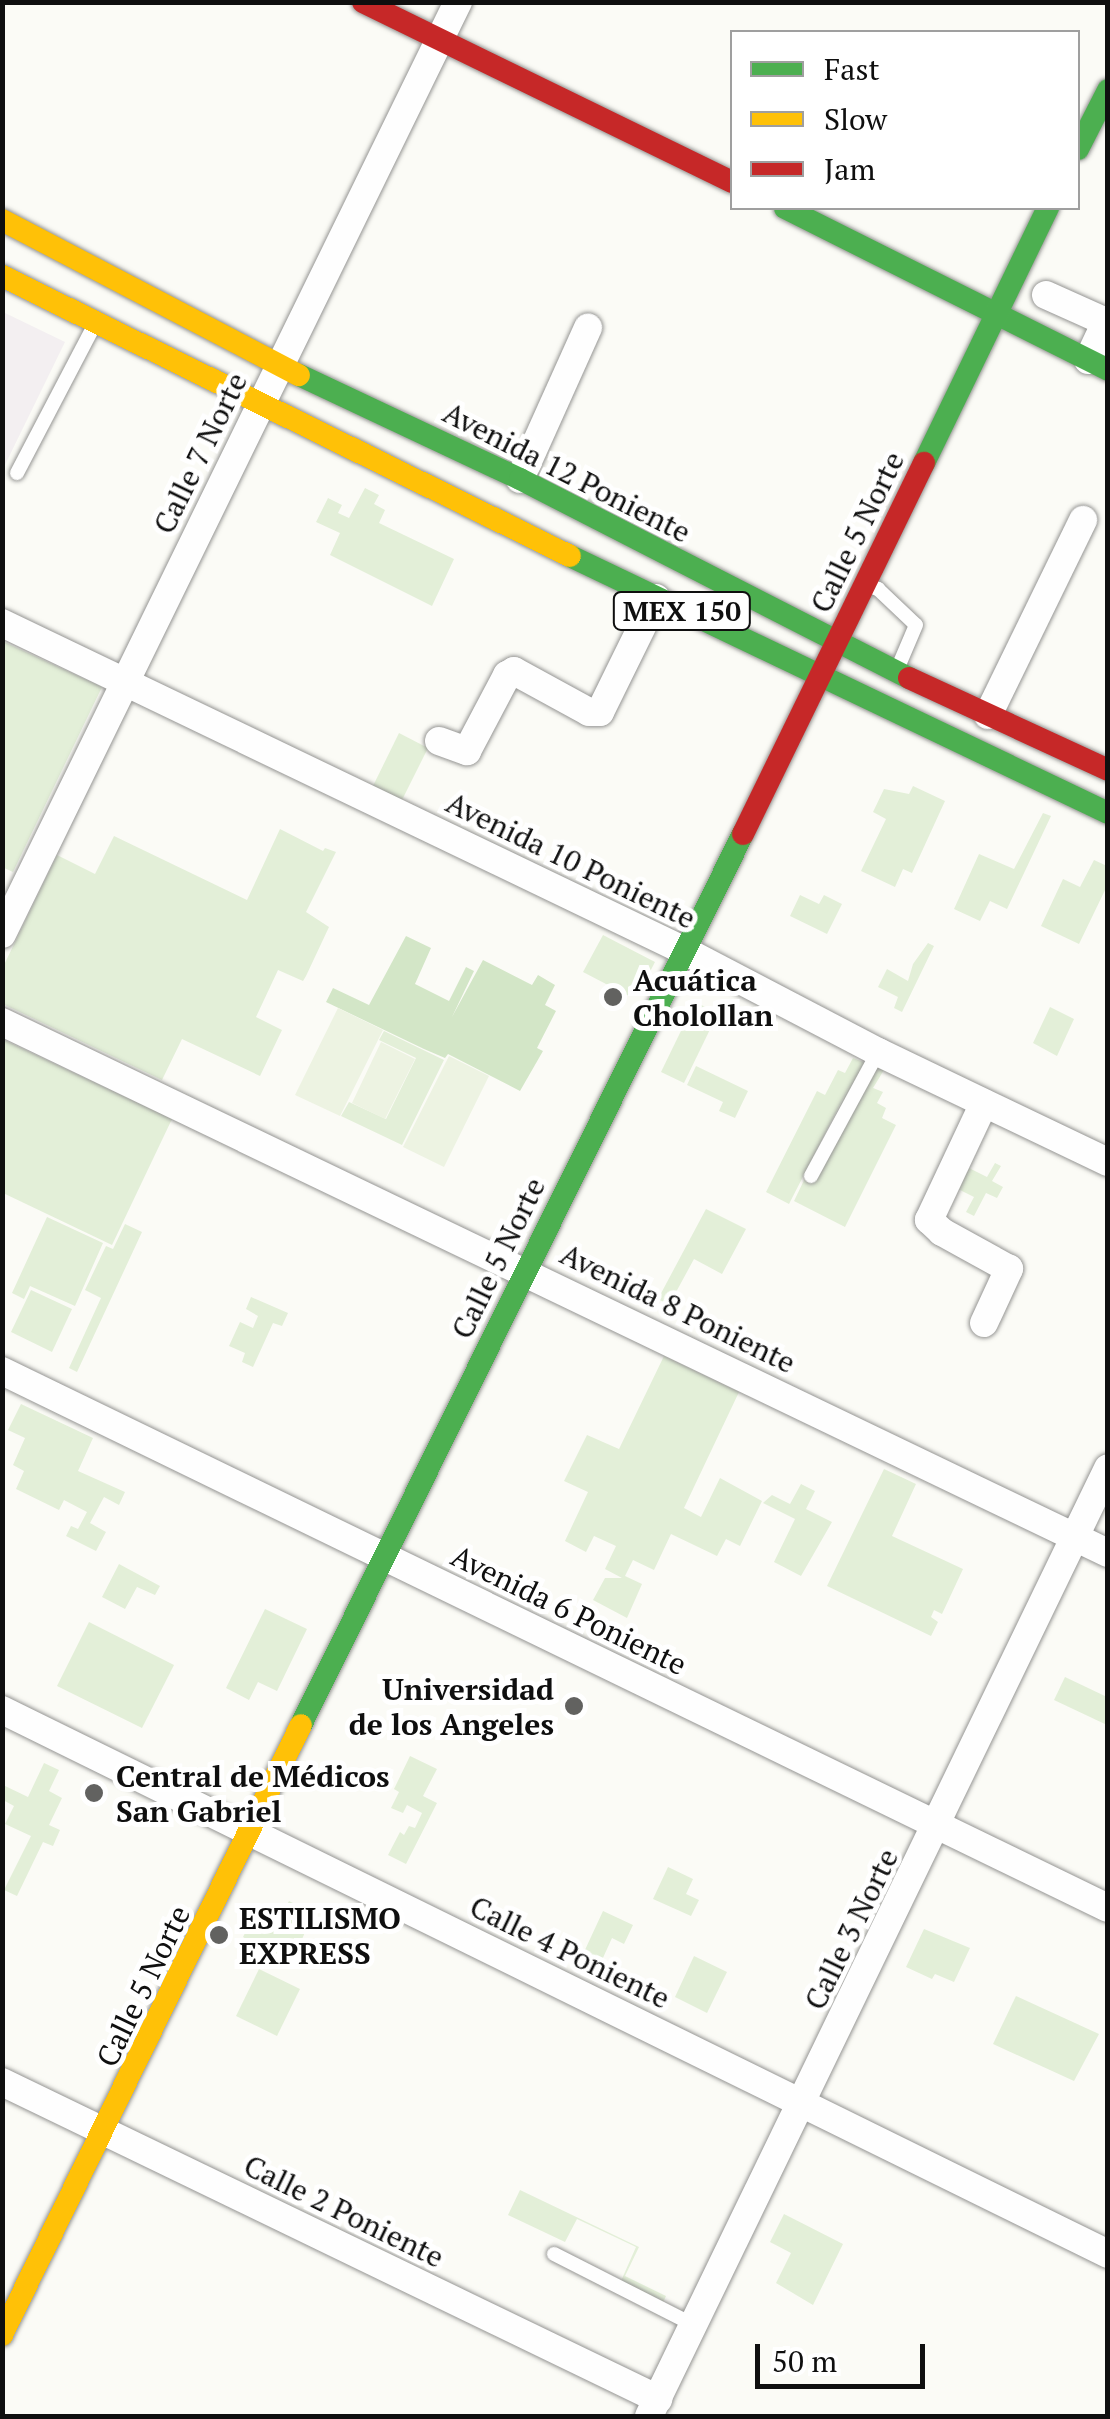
<!DOCTYPE html>
<html>
<head>
<meta charset="utf-8">
<style>
  body { margin:0 }
  #map { position:relative; width:1110px; height:2419px; overflow:hidden; background:#fbfbf6; font-family:"PT Serif",serif }
  div>[style] { position:absolute }
  [style*='--x'] { left:calc(var(--x)*1px); top:calc(var(--y)*1px); width:calc(var(--w)*1px); rotate:calc(var(--a)*1deg) }
  .industrial>* { inset:0; background:#f3eff1 }
  .green>* { inset:0; background:#e3efd8 }
  .forest>* { inset:0; background:#d3e6c7 }
  .pitch>* { inset:0; background:#edf3e2 }
  .roads { filter:drop-shadow(0 0 2px #959593) drop-shadow(0 0 2px #959593) }
  .lane>* { height:14px; margin:-7px; padding:0 7px; transform-origin:7px; border-radius:7px; background:#fefefe }
  .street>* { height:28px; margin:-14px; padding:0 14px; transform-origin:14px; border-radius:14px; background:#fefefe }
  .fast>* { height:22px; margin:-11px; padding:0 11px; transform-origin:11px; border-radius:11px; background:#4caf50 }
  .slow>* { height:22px; margin:-11px; padding:0 11px; transform-origin:11px; border-radius:11px; background:#ffc107 }
  .jam>* { height:22px; margin:-11px; padding:0 11px; transform-origin:11px; border-radius:11px; background:#c62828 }
  .dots>* { width:28px; height:28px; translate:-50% -50%; box-sizing:border-box; border:5px solid #fff; border-radius:50% }
  span { translate:-50% -50%; white-space:nowrap; text-align:center; line-height:1.15; -webkit-text-stroke:10px #fff; paint-order:stroke }
  .shield-label span { padding:2px 8px; background:#fff; border:2px solid; border-radius:8px; -webkit-text-stroke-width:0 }
  .shield-label { font-size:28px; color:#0f0f0f; font-weight:700 }
  .street-label { font-size:30px; color:#0f0f0f }
  .poi-label { font-size:30px; color:#0f0f0f; font-weight:700 }
  .left { translate:0 -50%; text-align:left }
  .right { translate:-100% -50%; text-align:right }
  .frame { position:absolute; inset:0; border:5px solid #0f0f0f; pointer-events:none }
  .legend { position:absolute; left:730px; top:30px; width:350px; height:180px; box-sizing:border-box; background:#fff; border:2px solid #9f9f9f; margin:0; padding:12px 18px; list-style:none; font-size:30px; color:#0f0f0f }
  .legend li { display:flex; align-items:center; gap:20px; height:50px }
  .legend b { width:50px; border:2px solid #9f9f9f }
  .scale { position:absolute; left:755px; top:2344px; width:170px; height:45px; box-sizing:border-box; border:5px solid #0f0f0f; border-top:0; padding-left:12px; font-size:30px; line-height:35px; white-space:nowrap; color:#0f0f0f; -webkit-text-stroke:8px #fff; paint-order:stroke }
</style>
</head>
<body>
<div id="map">
  <div class="industrial">
    <i style="clip-path:polygon(3px 312px,65px 342px,3px 469px)"></i>
  </div>
  <div class="green">
    <i style="clip-path:polygon(365px 488px,379px 495px,374px 504px,385px 510px,379px 523px,454px 559px,432px 606px,330px 555px,340px 533px,316px 522px,328px 498px,342px 505px,338px 513px,349px 518px)"></i>
    <i style="clip-path:polygon(2px 641px,102px 687px,13px 872px,2px 867px)"></i>
    <i style="clip-path:polygon(399px 733px,428px 748px,400px 804px,371px 790px)"></i>
    <i style="clip-path:polygon(913px 786px,945px 801px,912px 873px,903px 869px,895px 887px,861px 871px,886px 819px,873px 812px,884px 789px,909px 794px)"></i>
    <i style="clip-path:polygon(1043px 813px,1051px 816px,1007px 909px,990px 901px,980px 921px,954px 909px,979px 854px,1014px 869px)"></i>
    <i style="clip-path:polygon(280px 829px,323px 851px,325px 848px,336px 852px,306px 912px,329px 927px,306px 976px,303px 981px,278px 970px,256px 1017px,282px 1030px,260px 1076px,182px 1039px,162px 1080px,3px 1004px,3px 967px,57px 855px,95px 874px,114px 836px,247px 900px)"></i>
    <i style="clip-path:polygon(1094px 860px,1107px 866px,1107px 886px,1079px 944px,1041px 926px,1063px 879px,1080px 887px)"></i>
    <i style="clip-path:polygon(800px 895px,819px 904px,824px 895px,842px 904px,827px 934px,790px 916px)"></i>
    <i style="clip-path:polygon(603px 935px,655px 962px,638px 995px,631px 991px,629px 996px,583px 972px)"></i>
    <i style="clip-path:polygon(928px 943px,934px 946px,902px 1012px,894px 1008px,898px 997px,878px 987px,887px 969px,908px 981px,913px 964px)"></i>
    <i style="clip-path:polygon(695px 1002px,718px 1013px,684px 1083px,661px 1072px)"></i>
    <i style="clip-path:polygon(1050px 1007px,1074px 1019px,1057px 1056px,1033px 1043px)"></i>
    <i style="clip-path:polygon(384px 1031px,444px 1060px,402px 1145px,341px 1116px,349px 1102px,386px 1119px,416px 1058px,379px 1040px)"></i>
    <i style="clip-path:polygon(2px 1039px,172px 1119px,112px 1245px,3px 1193px)"></i>
    <i style="clip-path:polygon(853px 1058px,884px 1070px,873px 1088px,883px 1092px,877px 1103px,886px 1108px,882px 1118px,896px 1125px,845px 1227px,794px 1201px,850px 1085px,789px 1204px,766px 1192px,817px 1091px,825px 1095px,838px 1070px,845px 1073px)"></i>
    <i style="clip-path:polygon(696px 1066px,748px 1091px,735px 1118px,719px 1111px,723px 1102px,687px 1085px)"></i>
    <i style="clip-path:polygon(995px 1163px,1001px 1166px,992px 1181px,1003px 1187px,997px 1198px,986px 1193px,974px 1216px,966px 1212px,974px 1197px,958px 1189px,969px 1168px,987px 1177px)"></i>
    <i style="clip-path:polygon(706px 1209px,746px 1229px,722px 1274px,694px 1259px,669px 1305px,658px 1299px)"></i>
    <i style="clip-path:polygon(47px 1217px,103px 1243px,75px 1306px,30px 1286px,24px 1299px,12px 1293px)"></i>
    <i style="clip-path:polygon(125px 1224px,142px 1232px,77px 1372px,69px 1368px,101px 1298px,85px 1290px,106px 1246px,113px 1249px)"></i>
    <i style="clip-path:polygon(31px 1290px,72px 1309px,52px 1352px,11px 1332px)"></i>
    <i style="clip-path:polygon(251px 1297px,288px 1313px,282px 1326px,273px 1323px,253px 1367px,242px 1362px,245px 1353px,229px 1346px,240px 1322px,253px 1328px,258px 1316px,246px 1309px)"></i>
    <i style="clip-path:polygon(664px 1356px,739px 1392px,684px 1508px,701px 1517px,720px 1478px,762px 1501px,740px 1546px,726px 1539px,717px 1556px,671px 1534px,654px 1570px,633px 1560px,625px 1576px,642px 1584px,627px 1618px,593px 1600px,605px 1578px,622px 1578px,605px 1569px,616px 1546px,594px 1536px,586px 1552px,565px 1541px,588px 1492px,564px 1481px,587px 1435px,619px 1449px)"></i>
    <i style="clip-path:polygon(21px 1404px,93px 1438px,78px 1471px,125px 1492px,119px 1505px,104px 1497px,90px 1523px,106px 1532px,96px 1551px,66px 1536px,71px 1526px,78px 1529px,87px 1512px,64px 1500px,59px 1510px,16px 1489px,24px 1471px,13px 1465px,25px 1438px,8px 1430px)"></i>
    <i style="clip-path:polygon(884px 1469px,916px 1484px,892px 1536px,963px 1569px,942px 1614px,934px 1610px,931px 1617px,938px 1622px,931px 1636px,827px 1586px)"></i>
    <i style="clip-path:polygon(801px 1484px,815px 1491px,806px 1509px,832px 1522px,801px 1576px,774px 1562px,795px 1519px,763px 1503px,772px 1495px,790px 1504px)"></i>
    <i style="clip-path:polygon(119px 1564px,160px 1586px,155px 1595px,137px 1587px,125px 1609px,102px 1597px)"></i>
    <i style="clip-path:polygon(265px 1609px,307px 1629px,277px 1691px,258px 1682px,249px 1700px,226px 1688px)"></i>
    <i style="clip-path:polygon(89px 1622px,174px 1665px,142px 1728px,57px 1686px)"></i>
    <i style="clip-path:polygon(1065px 1677px,1107px 1697px,1107px 1725px,1054px 1700px)"></i>
    <i style="clip-path:polygon(410px 1756px,437px 1769px,423px 1796px,437px 1803px,406px 1864px,388px 1855px,400px 1832px,404px 1835px,409px 1826px,415px 1828px,422px 1813px,407px 1805px,403px 1813px,391px 1808px,399px 1792px,394px 1789px)"></i>
    <i style="clip-path:polygon(44px 1763px,59px 1770px,49px 1791px,62px 1798px,49px 1825px,60px 1830px,53px 1846px,43px 1842px,17px 1896px,4px 1890px,31px 1836px,5px 1824px,14px 1806px,3px 1800px,3px 1785px,28px 1797px)"></i>
    <i style="clip-path:polygon(668px 1867px,693px 1879px,686px 1894px,699px 1900px,691px 1916px,653px 1899px)"></i>
    <i style="clip-path:polygon(289px 1901px,313px 1913px,290px 1968px,243px 1937px,254px 1915px,276px 1926px)"></i>
    <i style="clip-path:polygon(603px 1911px,633px 1925px,624px 1944px,612px 1938px,602px 1960px,584px 1952px)"></i>
    <i style="clip-path:polygon(924px 1929px,970px 1948px,954px 1982px,935px 1974px,932px 1979px,906px 1967px)"></i>
    <i style="clip-path:polygon(694px 1956px,727px 1972px,707px 2013px,675px 1997px)"></i>
    <i style="clip-path:polygon(259px 1969px,300px 1989px,277px 2036px,236px 2016px)"></i>
    <i style="clip-path:polygon(1016px 1996px,1099px 2034px,1074px 2081px,993px 2044px)"></i>
    <i style="clip-path:polygon(520px 2190px,639px 2247px,625px 2276px,666px 2296px,661px 2307px,660px 2300px,621px 2281px,636px 2247px,577px 2219px,565px 2242px,508px 2215px)"></i>
    <i style="clip-path:polygon(784px 2214px,843px 2244px,813px 2305px,776px 2283px,791px 2253px,770px 2242px)"></i>
  </div>
  <div class="forest">
    <i style="clip-path:polygon(406px 936px,431px 948px,415px 984px,449px 1001px,466px 967px,474px 971px,452px 1017px,483px 960px,532px 985px,538px 975px,555px 985px,545px 1005px,556px 1011px,537px 1048px,543px 1051px,520px 1091px,448px 1054px,445px 1058px,424px 1049px,326px 1002px,333px 988px,369px 1005px)"></i>
  </div>
  <div class="pitch">
    <i style="clip-path:polygon(338px 1008px,383px 1030px,340px 1116px,295px 1095px)"></i>
    <i style="clip-path:polygon(381px 1042px,415px 1059px,385px 1119px,352px 1103px)"></i>
    <i style="clip-path:polygon(449px 1056px,489px 1076px,444px 1167px,403px 1147px)"></i>
  </div>
  <div class="roads">
    <div class="lane">
      <i style="--x:17;--y:473;--w:168;--a:-62.4"></i>
      <i style="--x:866;--y:585;--w:13;--a:18"></i>
      <i style="--x:878;--y:589;--w:52;--a:43.5"></i>
      <i style="--x:916;--y:625;--w:43;--a:113"></i>
      <i style="--x:811;--y:1176;--w:141;--a:-61.6"></i>
      <i style="--x:554;--y:2254;--w:157;--a:26.9"></i>
    </div>
    <div class="street">
      <i style="--x:1046;--y:295;--w:66;--a:24.2"></i>
      <i style="--x:1106;--y:322;--w:42;--a:115.3"></i>
      <i style="--x:520;--y:479;--w:166;--a:-65.8"></i>
      <i style="--x:2;--y:623;--w:755;--a:25.65"></i>
      <i style="--x:683;--y:950;--w:220;--a:27.6"></i>
      <i style="--x:878;--y:1052;--w:255;--a:25.6"></i>
      <i style="--x:988;--y:715;--w:217;--a:-64"></i>
      <i style="--x:439;--y:741;--w:30;--a:20"></i>
      <i style="--x:467;--y:751;--w:86;--a:-62.2"></i>
      <i style="--x:507;--y:675;--w:8;--a:-30"></i>
      <i style="--x:514;--y:671;--w:85;--a:28.7"></i>
      <i style="--x:589;--y:712;--w:11;--a:0"></i>
      <i style="--x:600;--y:712;--w:127;--a:-63.8"></i>
      <i style="--x:2;--y:934;--w:1038;--a:-63.93"></i>
      <i style="--x:2;--y:1022;--w:1227;--a:25.65"></i>
      <i style="--x:984;--y:1323;--w:60;--a:-65.2"></i>
      <i style="--x:1009;--y:1269;--w:77;--a:-151.1"></i>
      <i style="--x:942;--y:1232;--w:18;--a:-137"></i>
      <i style="--x:929;--y:1220;--w:129;--a:-64.8"></i>
      <i style="--x:2;--y:1371;--w:1229;--a:25.9"></i>
      <i style="--x:2;--y:1710;--w:1233;--a:26.19"></i>
      <i style="--x:2;--y:2082;--w:729;--a:25.79"></i>
      <i style="--x:649;--y:2416;--w:1053;--a:-64.16"></i>
    </div>
    <div class="fast">
      <i style="--x:1078;--y:149;--w:66;--a:-63"></i>
      <i style="--x:785;--y:208;--w:361;--a:26.6"></i>
      <i style="--x:299;--y:375;--w:244;--a:25.2"></i>
      <i style="--x:520;--y:479;--w:437;--a:27.1"></i>
      <i style="--x:924;--y:463;--w:284;--a:-64.1"></i>
      <i style="--x:570;--y:556;--w:596;--a:25.53"></i>
      <i style="--x:301;--y:1725;--w:995;--a:-63.62"></i>
    </div>
    <div class="slow">
      <i style="--x:2;--y:220;--w:335;--a:27.6"></i>
      <i style="--x:2;--y:276;--w:633;--a:26.24"></i>
      <i style="--x:2;--y:2335;--w:679;--a:-63.89"></i>
    </div>
    <div class="jam">
      <i style="--x:363;--y:2;--w:411;--a:26"></i>
      <i style="--x:909;--y:678;--w:219;--a:24.8"></i>
      <i style="--x:743;--y:834;--w:413;--a:-64"></i>
    </div>
  </div>
  <div class="dots">
    <i style="left:613px;top:997px;background:#626260"></i>
    <i style="left:574px;top:1706px;background:#626260"></i>
    <i style="left:94px;top:1793px;background:#626260"></i>
    <i style="left:219px;top:1935px;background:#626260"></i>
  </div>
  <div class="shield-label">
    <span style="left:682px;top:611px">MEX 150</span>
  </div>
  <div class="street-label">
    <span style="left:200px;top:453px;rotate:-64deg">Calle 7 Norte</span>
    <span style="left:567px;top:472px;rotate:27deg">Avenida 12 Poniente</span>
    <span style="left:857px;top:532px;rotate:-64deg">Calle 5 Norte</span>
    <span style="left:571px;top:860px;rotate:26deg">Avenida 10 Poniente</span>
    <span style="left:498px;top:1258px;rotate:-64deg">Calle 5 Norte</span>
    <span style="left:678px;top:1308px;rotate:26deg">Avenida 8 Poniente</span>
    <span style="left:569px;top:1610px;rotate:26deg">Avenida 6 Poniente</span>
    <span style="left:851px;top:1929px;rotate:-64deg">Calle 3 Norte</span>
    <span style="left:570px;top:1952px;rotate:26deg">Calle 4 Poniente</span>
    <span style="left:143px;top:1986px;rotate:-64deg">Calle 5 Norte</span>
    <span style="left:344px;top:2211px;rotate:26deg">Calle 2 Poniente</span>
  </div>
  <div class="poi-label">
    <span class="left" style="left:633px;top:997px">Acuática<br>Cholollan</span>
    <span class="right" style="left:554px;top:1706px">Universidad<br>de los Angeles</span>
    <span class="left" style="left:116px;top:1793px">Central de Médicos<br>San Gabriel</span>
    <span class="left" style="left:239px;top:1935px">ESTILISMO<br>EXPRESS</span>
  </div>
  <div class="frame"></div>
  <ul class="legend">
  <li><b style="height:12px;background:#4caf50"></b>Fast</li>
  <li><b style="height:12px;background:#ffc107"></b>Slow</li>
  <li><b style="height:12px;background:#c62828"></b>Jam</li>
  </ul>
  <div class="scale">50 m</div>
</div>
</body>
</html>
